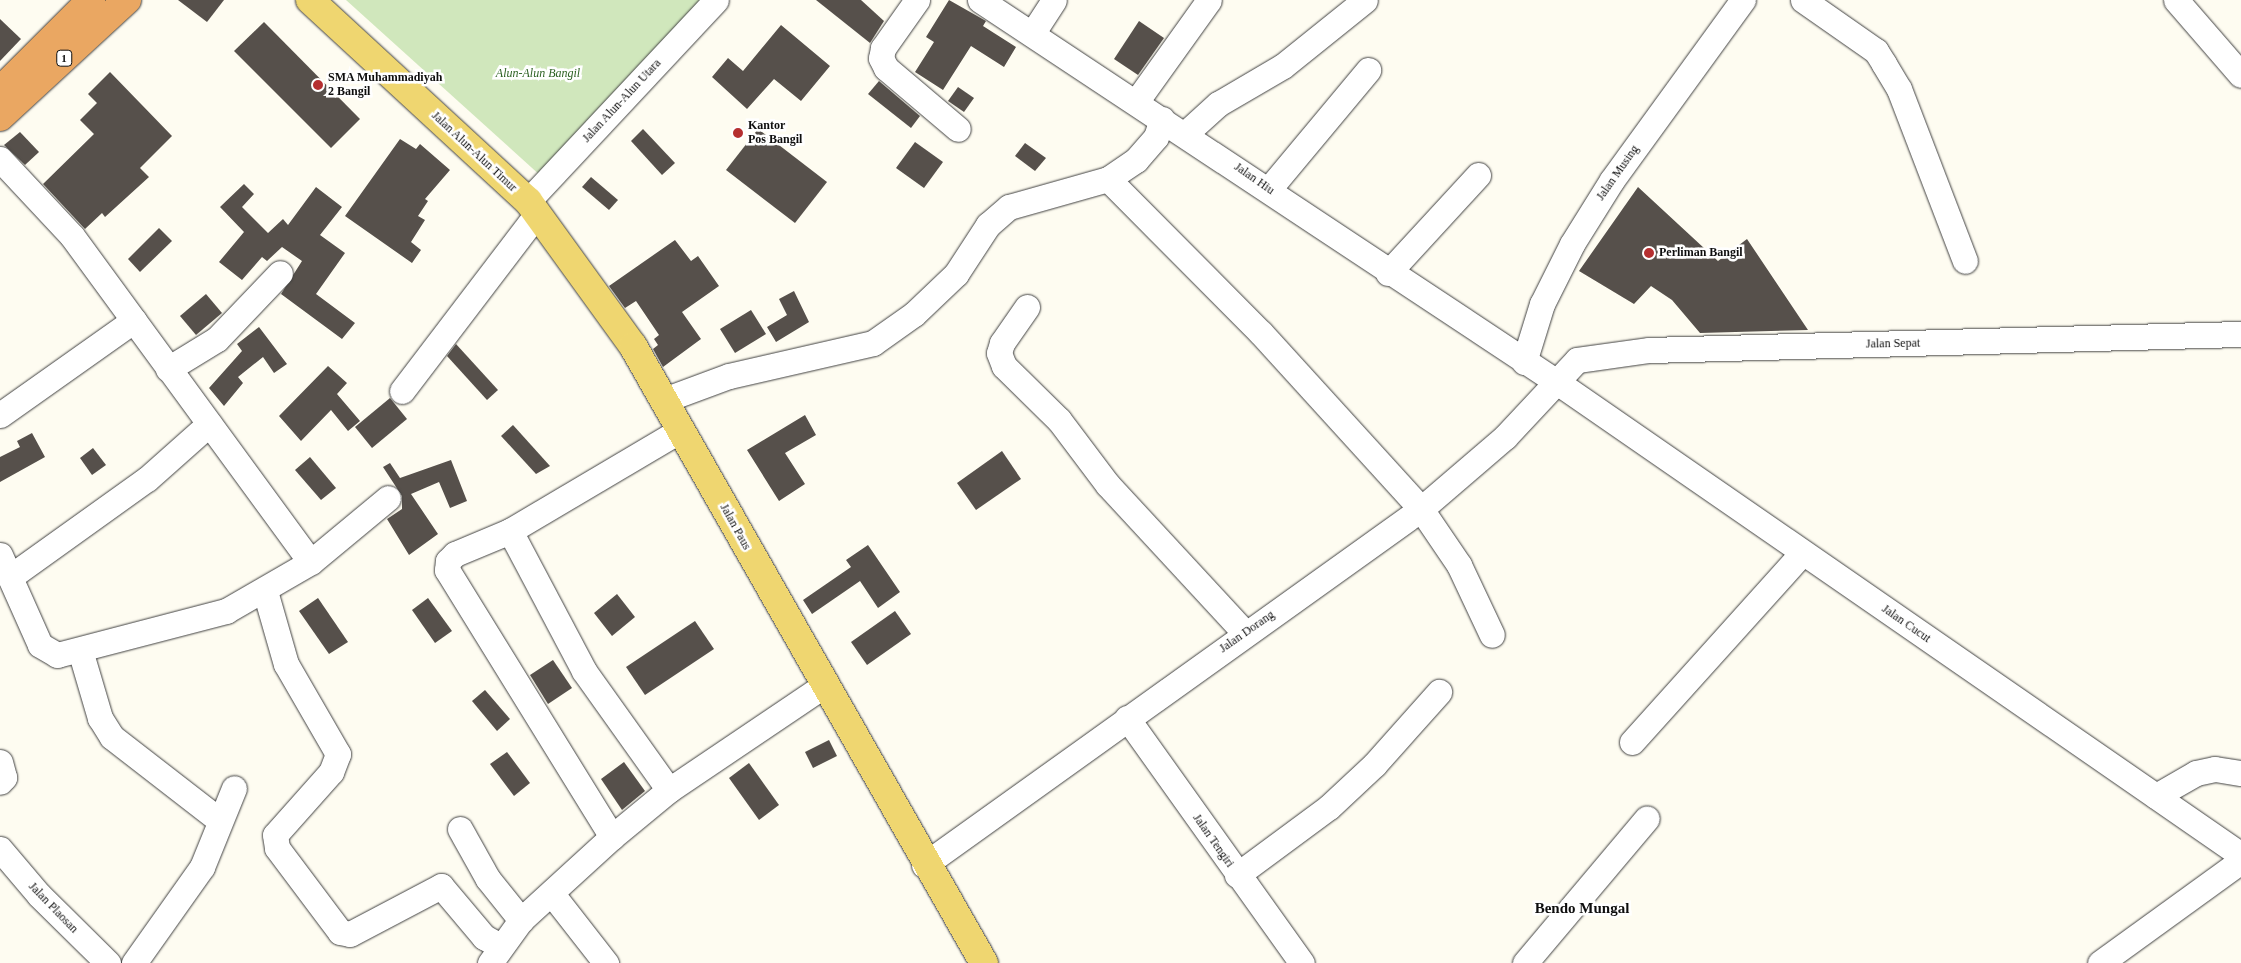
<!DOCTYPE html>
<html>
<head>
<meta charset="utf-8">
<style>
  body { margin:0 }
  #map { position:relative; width:2241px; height:963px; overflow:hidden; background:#fefcf1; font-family:Georgia,serif }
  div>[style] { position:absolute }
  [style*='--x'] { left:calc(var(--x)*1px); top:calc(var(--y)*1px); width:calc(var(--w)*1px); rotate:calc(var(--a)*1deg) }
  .green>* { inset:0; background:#d0e7bc }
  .building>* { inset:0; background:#56504b }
  .roads { filter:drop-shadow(0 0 1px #414141) drop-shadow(0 0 1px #414141) }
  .minor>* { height:25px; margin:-12.5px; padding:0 12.5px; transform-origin:12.5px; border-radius:12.5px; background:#fff }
  .major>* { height:28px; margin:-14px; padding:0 14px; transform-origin:14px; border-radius:14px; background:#efd670 }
  .highway>* { height:28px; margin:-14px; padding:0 14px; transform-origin:14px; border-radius:14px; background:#eaa762 }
  .dots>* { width:14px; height:14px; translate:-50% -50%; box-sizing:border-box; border:2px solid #fff; border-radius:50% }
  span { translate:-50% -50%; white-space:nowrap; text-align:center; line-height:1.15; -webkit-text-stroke:5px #fff; paint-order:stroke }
  .shield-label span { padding:1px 4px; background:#fff; border:1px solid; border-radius:4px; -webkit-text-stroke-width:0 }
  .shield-label { font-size:11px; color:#0e0e0e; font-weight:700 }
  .park-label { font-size:12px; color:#2d6223; font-style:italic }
  .poi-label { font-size:12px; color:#0e0e0e; font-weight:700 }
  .left { translate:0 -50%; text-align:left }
  .street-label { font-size:12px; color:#0e0e0e }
  .quarter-label { font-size:15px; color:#0e0e0e; font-weight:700 }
</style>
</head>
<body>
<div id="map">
  <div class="green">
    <i style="clip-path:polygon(346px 0,706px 0,542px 177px)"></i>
  </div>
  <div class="building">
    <i style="clip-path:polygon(178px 0,224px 0,207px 22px)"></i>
    <i style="clip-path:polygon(816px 0,861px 0,884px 21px,870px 43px)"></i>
    <i style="clip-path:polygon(949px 0,986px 21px,983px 26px,1016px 47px,1004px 67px,971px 46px,943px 90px,915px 72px,934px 42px,926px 37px)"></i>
    <i style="clip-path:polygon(0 19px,21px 39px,0 61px)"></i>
    <i style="clip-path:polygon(1139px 21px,1164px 38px,1138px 75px,1114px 59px)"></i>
    <i style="clip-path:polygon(264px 22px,360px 119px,331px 148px,234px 51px)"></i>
    <i style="clip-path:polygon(781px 25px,830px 66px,801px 101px,774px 79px,747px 109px,712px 77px,728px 58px,743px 71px)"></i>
    <i style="clip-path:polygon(110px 72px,172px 136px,140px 168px,149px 177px,105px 217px,102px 213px,85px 229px,43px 184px,94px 134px,80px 120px,97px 103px,88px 94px)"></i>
    <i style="clip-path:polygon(879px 81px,920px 116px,911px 128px,868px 94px)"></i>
    <i style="clip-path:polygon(958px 87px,974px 98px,964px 112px,948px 101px)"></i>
    <i style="clip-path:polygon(643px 129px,675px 163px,662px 175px,631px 141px)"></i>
    <i style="clip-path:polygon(758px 129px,827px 182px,795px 223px,726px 170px)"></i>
    <i style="clip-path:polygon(20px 132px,39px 152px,25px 165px,4px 145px)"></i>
    <i style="clip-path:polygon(400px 139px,416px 149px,420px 144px,450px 170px,425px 199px,428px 201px,418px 216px,425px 220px,411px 242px,421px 250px,412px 263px,345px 216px)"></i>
    <i style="clip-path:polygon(915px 142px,943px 162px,924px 188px,896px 168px)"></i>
    <i style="clip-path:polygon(1025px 143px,1046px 158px,1035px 171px,1015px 156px)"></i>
    <i style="clip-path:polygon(591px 177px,618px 200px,609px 210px,582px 187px)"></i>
    <i style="clip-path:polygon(244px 184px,254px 194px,242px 207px,268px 233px,283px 219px,288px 225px,316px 187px,342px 207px,320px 235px,345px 253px,316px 294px,355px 323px,342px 339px,281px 294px,302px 261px,282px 247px,267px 261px,262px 257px,242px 280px,219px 262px,244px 232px,220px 207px)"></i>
    <i style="clip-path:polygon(1638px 187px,1718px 261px,1747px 239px,1808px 330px,1700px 333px,1672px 300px,1651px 286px,1634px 304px,1579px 271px)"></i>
    <i style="clip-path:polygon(159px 228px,172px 241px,140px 272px,128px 259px)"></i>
    <i style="clip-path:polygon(675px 240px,691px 261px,698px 256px,719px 286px,682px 312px,701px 339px,663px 367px,653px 349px,658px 345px,654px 339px,659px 335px,636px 301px,625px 308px,609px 286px)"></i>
    <i style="clip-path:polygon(794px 291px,809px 322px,776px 342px,767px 327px,787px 315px,779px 299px)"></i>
    <i style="clip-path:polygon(206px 294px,222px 313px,196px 335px,180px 316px)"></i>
    <i style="clip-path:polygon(751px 310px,766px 334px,735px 353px,720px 329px)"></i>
    <i style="clip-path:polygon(259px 327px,287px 364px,274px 373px,263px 357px,238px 377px,243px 383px,224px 406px,209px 388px,242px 351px,237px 344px)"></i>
    <i style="clip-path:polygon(456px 344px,498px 390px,487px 400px,447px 356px)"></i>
    <i style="clip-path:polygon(328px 366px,347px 383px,337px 394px,360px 421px,348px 431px,331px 410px,301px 441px,279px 416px)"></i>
    <i style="clip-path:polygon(390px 398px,407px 419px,372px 448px,355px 427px)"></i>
    <i style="clip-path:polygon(805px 415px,816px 435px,785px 453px,805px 484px,779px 501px,747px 450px)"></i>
    <i style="clip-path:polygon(513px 425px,550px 466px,536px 474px,501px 436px)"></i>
    <i style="clip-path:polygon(32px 433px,45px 457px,0 482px,0 457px,20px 447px,17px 441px)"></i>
    <i style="clip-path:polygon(93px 448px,106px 465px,92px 475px,80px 458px)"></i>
    <i style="clip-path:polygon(1002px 451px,1021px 479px,976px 510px,957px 483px)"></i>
    <i style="clip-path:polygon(310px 457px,336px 488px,321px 500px,295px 470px)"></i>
    <i style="clip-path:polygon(451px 460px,467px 501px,450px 508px,439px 482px,411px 494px,438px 534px,409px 555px,387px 519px,402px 509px,402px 496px,383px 467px,390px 463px,400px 478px)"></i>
    <i style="clip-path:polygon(868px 545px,900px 592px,878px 608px,860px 581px,812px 614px,803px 600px,851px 567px,846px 560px)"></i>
    <i style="clip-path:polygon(617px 594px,635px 617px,612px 636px,594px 613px)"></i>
    <i style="clip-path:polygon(318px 598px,348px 642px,329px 654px,299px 611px)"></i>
    <i style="clip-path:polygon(428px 598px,452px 631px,435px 643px,412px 610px)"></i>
    <i style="clip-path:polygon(895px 611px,911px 634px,867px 665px,851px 642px)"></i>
    <i style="clip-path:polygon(695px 621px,714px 649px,645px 695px,626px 667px)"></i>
    <i style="clip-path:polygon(553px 660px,572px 688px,548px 704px,530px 675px)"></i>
    <i style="clip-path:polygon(485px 690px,510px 719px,497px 731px,472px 701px)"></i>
    <i style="clip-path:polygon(829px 740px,837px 756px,813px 768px,805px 752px)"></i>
    <i style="clip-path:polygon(507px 752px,530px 783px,514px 796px,490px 764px)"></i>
    <i style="clip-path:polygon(624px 762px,645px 791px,622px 810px,601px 779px)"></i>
    <i style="clip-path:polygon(749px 763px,779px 805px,759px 820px,729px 778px)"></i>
  </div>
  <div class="roads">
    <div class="minor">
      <i style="--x:917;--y:0;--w:59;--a:125.3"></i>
      <i style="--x:883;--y:48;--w:10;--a:101"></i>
      <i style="--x:881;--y:58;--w:11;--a:63"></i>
      <i style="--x:886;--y:68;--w:94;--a:40.3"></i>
      <i style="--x:980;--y:0;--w:688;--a:33.51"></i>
      <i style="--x:1554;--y:380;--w:835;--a:34.66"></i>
      <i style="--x:1803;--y:0;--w:89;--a:34.9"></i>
      <i style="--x:1876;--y:51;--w:15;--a:58"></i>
      <i style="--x:1884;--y:64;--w:29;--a:59"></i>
      <i style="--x:1899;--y:89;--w:184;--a:69"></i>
      <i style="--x:2176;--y:0;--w:99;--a:49.1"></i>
      <i style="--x:1032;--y:34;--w:40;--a:-57.1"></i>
      <i style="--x:1136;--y:102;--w:125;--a:-54.4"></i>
      <i style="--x:1186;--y:133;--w:43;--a:-42.2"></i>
      <i style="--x:1218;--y:104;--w:75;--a:-30.3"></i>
      <i style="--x:1283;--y:66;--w:105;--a:-38.8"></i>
      <i style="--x:0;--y:159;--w:105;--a:46.9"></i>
      <i style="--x:72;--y:236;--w:404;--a:53.8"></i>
      <i style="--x:1108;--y:179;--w:217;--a:45.2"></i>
      <i style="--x:1261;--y:333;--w:238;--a:47.7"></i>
      <i style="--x:1421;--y:509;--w:68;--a:55.8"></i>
      <i style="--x:1459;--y:565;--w:77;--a:64.8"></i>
      <i style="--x:1269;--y:189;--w:155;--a:-50.2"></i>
      <i style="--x:528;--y:201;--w:275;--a:-46.9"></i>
      <i style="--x:1388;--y:273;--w:133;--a:-47.4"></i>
      <i style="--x:1027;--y:307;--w:44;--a:124.8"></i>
      <i style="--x:1002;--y:343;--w:10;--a:107"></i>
      <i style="--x:999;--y:353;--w:14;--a:69"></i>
      <i style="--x:1004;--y:366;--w:77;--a:44.5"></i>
      <i style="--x:1059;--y:420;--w:81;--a:53"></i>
      <i style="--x:1108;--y:485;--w:202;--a:47.2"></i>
      <i style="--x:1524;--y:362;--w:61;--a:-72.8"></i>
      <i style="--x:1542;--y:304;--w:67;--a:-63.4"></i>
      <i style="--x:1572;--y:244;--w:75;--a:-58"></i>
      <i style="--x:1612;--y:180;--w:223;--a:-54"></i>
      <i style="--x:168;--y:369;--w:57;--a:-31.5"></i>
      <i style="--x:217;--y:339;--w:91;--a:-46.3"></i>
      <i style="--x:402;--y:391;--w:223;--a:-52.7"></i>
      <i style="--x:664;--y:400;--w:69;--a:-20.3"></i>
      <i style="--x:729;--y:376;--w:148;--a:-12.9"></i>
      <i style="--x:873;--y:343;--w:50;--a:-35.3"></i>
      <i style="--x:914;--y:314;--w:58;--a:-43.6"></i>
      <i style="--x:956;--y:274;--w:59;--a:-56.9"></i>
      <i style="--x:988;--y:225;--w:28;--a:-41"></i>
      <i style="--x:1009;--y:207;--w:103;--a:-15.8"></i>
      <i style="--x:1108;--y:179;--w:34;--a:-34"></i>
      <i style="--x:1136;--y:160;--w:30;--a:-49"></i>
      <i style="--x:1156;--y:137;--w:19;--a:-72"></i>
      <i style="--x:0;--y:415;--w:164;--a:-35.3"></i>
      <i style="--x:510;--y:531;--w:158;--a:62.1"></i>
      <i style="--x:584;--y:671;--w:146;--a:54.5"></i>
      <i style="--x:0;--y:555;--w:98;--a:66"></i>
      <i style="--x:40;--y:645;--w:20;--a:30"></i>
      <i style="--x:57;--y:655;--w:175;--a:-14.6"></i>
      <i style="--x:226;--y:611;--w:98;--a:-30"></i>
      <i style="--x:311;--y:562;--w:100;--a:-39.7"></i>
      <i style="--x:10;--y:577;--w:168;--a:-35.6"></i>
      <i style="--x:147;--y:479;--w:83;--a:-41.6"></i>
      <i style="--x:265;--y:591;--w:76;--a:74"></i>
      <i style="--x:286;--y:664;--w:104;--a:60"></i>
      <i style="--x:338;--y:754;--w:19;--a:111"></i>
      <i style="--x:331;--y:772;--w:84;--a:131.6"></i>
      <i style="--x:275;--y:835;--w:13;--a:81"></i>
      <i style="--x:277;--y:848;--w:105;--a:53.1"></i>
      <i style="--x:340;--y:932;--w:10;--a:11"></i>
      <i style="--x:350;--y:934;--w:103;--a:-27.8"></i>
      <i style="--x:441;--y:886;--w:67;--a:49.9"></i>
      <i style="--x:484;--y:937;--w:18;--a:29"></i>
      <i style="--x:80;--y:650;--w:71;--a:73.6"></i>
      <i style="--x:100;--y:718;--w:22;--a:58"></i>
      <i style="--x:112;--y:737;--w:135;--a:37.8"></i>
      <i style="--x:1127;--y:718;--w:301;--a:54.5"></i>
      <i style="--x:1632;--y:742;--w:254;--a:-48"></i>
      <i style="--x:0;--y:762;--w:16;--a:75"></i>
      <i style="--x:4;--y:777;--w:6;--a:129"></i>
      <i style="--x:2156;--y:796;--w:46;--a:-29.9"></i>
      <i style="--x:2196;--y:773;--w:19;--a:-12"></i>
      <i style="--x:2215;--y:769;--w:26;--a:9"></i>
      <i style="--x:460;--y:829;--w:57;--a:60.8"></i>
      <i style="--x:488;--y:879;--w:53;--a:51.2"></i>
      <i style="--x:612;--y:837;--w:314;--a:-121.7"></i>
      <i style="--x:447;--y:570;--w:9;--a:-84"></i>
      <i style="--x:448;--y:561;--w:10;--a:-45"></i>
      <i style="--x:455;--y:554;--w:60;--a:-22.7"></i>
      <i style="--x:510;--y:531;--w:199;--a:-30.6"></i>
      <i style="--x:0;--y:849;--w:60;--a:49.7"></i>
      <i style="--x:39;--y:895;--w:97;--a:44.6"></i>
      <i style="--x:924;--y:865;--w:611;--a:-35.61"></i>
      <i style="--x:1421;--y:509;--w:111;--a:-40.6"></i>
      <i style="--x:1505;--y:437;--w:105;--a:-46.9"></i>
      <i style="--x:1577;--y:360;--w:73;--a:-7.9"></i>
      <i style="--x:1649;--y:350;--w:592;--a:-1.55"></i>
      <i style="--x:1237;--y:875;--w:114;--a:-36.5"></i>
      <i style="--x:1329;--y:807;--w:62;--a:-43"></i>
      <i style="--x:1374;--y:765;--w:98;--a:-48.3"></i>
      <i style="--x:552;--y:894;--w:88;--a:52"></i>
      <i style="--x:134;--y:963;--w:118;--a:-54.7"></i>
      <i style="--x:202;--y:867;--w:85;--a:-67.9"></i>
      <i style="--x:490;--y:963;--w:53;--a:-54.2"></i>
      <i style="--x:521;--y:920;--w:123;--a:-42.4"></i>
      <i style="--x:612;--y:837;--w:74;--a:-39.5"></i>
      <i style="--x:669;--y:790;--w:186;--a:-34"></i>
      <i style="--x:1525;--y:963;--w:189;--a:-49.9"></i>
      <i style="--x:2100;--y:963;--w:174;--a:-35.9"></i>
    </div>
    <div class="major">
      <i style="--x:310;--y:0;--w:297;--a:42.7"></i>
      <i style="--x:528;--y:201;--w:179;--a:54.1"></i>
      <i style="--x:633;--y:346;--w:710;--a:60.37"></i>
    </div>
    <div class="highway">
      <i style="--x:0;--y:91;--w:129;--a:-45"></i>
      <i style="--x:0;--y:117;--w:173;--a:-42.7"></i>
    </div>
  </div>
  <div class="dots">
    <i style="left:318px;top:85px;background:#b52f30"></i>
    <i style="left:738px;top:133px;background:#b52f30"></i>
    <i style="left:1649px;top:253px;background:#b52f30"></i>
  </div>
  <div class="shield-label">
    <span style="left:64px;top:58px">1</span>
  </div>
  <div class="park-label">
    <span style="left:538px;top:74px">Alun-Alun Bangil</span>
  </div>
  <div class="poi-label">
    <span class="left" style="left:328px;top:85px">SMA Muhammadiyah<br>2 Bangil</span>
    <span class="left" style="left:748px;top:133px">Kantor<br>Pos Bangil</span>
    <span class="left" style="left:1659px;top:253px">Perliman Bangil</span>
  </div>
  <div class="street-label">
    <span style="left:622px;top:101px;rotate:-47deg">Jalan Alun-Alun Utara</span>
    <span style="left:474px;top:152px;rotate:43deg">Jalan Alun-Alun Timur</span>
    <span style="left:1618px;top:173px;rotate:-55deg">Jalan Musing</span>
    <span style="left:1254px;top:179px;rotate:35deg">Jalan Hiu</span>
    <span style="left:1893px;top:344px;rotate:-1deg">Jalan Sepat</span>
    <span style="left:735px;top:527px;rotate:61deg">Jalan Paus</span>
    <span style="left:1906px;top:624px;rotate:35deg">Jalan Cucut</span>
    <span style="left:1247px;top:632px;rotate:-35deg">Jalan Dorang</span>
    <span style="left:1213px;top:841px;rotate:55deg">Jalan Tengiri</span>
    <span style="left:53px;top:908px;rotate:46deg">Jalan Plaosan</span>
  </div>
  <div class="quarter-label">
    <span style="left:1582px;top:909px">Bendo Mungal</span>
  </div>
</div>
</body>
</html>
